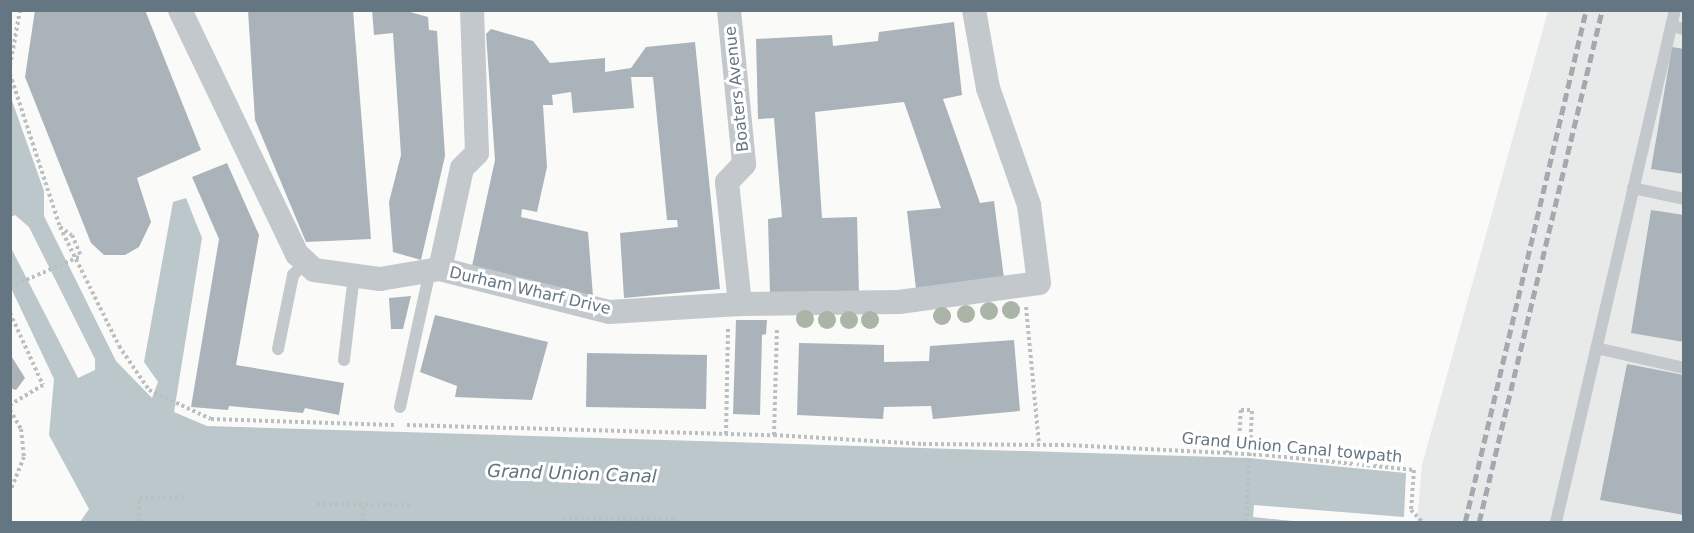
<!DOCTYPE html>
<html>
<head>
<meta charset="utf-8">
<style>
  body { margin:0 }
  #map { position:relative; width:1694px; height:533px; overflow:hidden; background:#fafaf8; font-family:"DejaVu Sans",sans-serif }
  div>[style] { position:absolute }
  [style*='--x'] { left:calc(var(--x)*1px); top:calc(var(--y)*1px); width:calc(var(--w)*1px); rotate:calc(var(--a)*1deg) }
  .built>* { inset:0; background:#e8e9e9 }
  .water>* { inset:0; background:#bbc7cb }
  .building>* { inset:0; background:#aab3b9 }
  .path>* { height:4px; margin-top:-2px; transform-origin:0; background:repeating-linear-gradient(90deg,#bbbfc2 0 3px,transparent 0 6px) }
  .lane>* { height:12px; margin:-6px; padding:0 6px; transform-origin:6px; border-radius:6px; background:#c3c8cc }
  .street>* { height:24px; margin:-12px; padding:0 12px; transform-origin:12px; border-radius:12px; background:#c3c8cc }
  .rail>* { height:4.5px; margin-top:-2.25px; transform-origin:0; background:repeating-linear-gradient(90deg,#a2aab0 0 9px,transparent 0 13.5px) }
  .path-bridge>* { height:4px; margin-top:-2px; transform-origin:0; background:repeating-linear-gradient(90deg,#bbbfc2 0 3px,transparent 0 6px) }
  .trees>* { width:18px; height:18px; margin:-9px; border-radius:50%; background:#aab4a7 }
  span { translate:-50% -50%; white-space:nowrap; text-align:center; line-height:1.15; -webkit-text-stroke:6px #fff; paint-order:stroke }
  .street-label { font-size:16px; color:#657683 }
  .water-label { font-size:18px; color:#60757c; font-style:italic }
  .frame { position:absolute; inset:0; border:12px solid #657683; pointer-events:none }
</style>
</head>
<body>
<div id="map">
  <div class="built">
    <i style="clip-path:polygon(1548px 11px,1683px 11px,1683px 522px,1417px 522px,1422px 465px)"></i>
  </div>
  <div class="water">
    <i style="clip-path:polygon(11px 98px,44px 191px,44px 216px,116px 361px,152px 398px,158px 382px,144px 362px,173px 202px,186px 198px,202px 238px,174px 412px,207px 426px,1249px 458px,1406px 473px,1404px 517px,1254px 505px,1253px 517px,1303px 522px,80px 522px,89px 509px,49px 435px,54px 379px,11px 288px,11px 248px,78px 378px,95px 370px,95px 359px,29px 227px,15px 215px,11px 217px)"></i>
  </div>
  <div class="building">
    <i style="clip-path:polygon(35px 10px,145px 10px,201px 150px,137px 178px,151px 222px,139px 247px,125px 255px,104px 255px,91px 243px,25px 77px)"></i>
    <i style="clip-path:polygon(248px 10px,353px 10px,371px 239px,306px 242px,255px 120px)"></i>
    <i style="clip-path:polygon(372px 10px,403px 10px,428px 17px,429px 30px,437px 31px,445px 156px,421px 260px,393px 252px,389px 202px,401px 155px,393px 33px,374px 35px)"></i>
    <i style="clip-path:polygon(954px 22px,962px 95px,943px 99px,980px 203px,994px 201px,1004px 278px,916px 289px,907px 211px,941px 208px,904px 102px,815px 112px,822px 218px,857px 217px,859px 293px,770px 294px,768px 219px,782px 217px,774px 118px,758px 119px,756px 39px,832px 35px,833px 46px,878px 41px,879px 32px)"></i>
    <i style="clip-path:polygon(491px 29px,533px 41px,550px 63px,605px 58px,605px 72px,631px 68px,646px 47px,695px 42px,720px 289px,624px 298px,620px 233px,678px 227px,677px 220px,667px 220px,653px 77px,631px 77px,634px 108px,573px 113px,571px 92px,552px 95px,553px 105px,543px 105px,547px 167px,537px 212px,522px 209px,521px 217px,588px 232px,593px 296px,472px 266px,495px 160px,486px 34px)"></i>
    <i style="clip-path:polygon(1672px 47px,1684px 49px,1684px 174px,1651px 169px)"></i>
    <i style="clip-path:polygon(227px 163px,259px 235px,236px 365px,344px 383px,339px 415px,305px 408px,303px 413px,229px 406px,228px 410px,191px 407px,219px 239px,192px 177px)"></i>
    <i style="clip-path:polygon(1651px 210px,1684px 215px,1684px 342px,1631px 333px)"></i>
    <i style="clip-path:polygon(411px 296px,403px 329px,391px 329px,389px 298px)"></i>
    <i style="clip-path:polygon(435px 315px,548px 342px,532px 400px,455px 397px,457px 386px,420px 372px)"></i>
    <i style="clip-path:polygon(736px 320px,767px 320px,766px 334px,762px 335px,760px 415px,733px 414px)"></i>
    <i style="clip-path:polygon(1014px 340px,1020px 411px,933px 419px,931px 406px,884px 407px,883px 419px,797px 415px,799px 343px,884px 345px,884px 362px,929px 361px,930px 346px)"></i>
    <i style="clip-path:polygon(587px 353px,707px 355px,706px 409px,586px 407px)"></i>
    <i style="clip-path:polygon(10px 354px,25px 378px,16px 390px,10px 388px)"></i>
    <i style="clip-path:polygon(1627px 364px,1684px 375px,1684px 515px,1600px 500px)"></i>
  </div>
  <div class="path">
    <i style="--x:10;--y:66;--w:57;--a:-79.9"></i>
    <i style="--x:10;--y:74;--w:161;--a:71.9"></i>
    <i style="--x:60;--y:227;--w:133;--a:63.6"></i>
    <i style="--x:119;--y:346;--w:53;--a:55.7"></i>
    <i style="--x:149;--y:390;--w:68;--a:25.1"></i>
    <i style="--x:211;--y:419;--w:183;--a:1.9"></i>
    <i style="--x:60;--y:227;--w:14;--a:34"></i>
    <i style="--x:72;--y:235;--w:23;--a:67"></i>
    <i style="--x:1026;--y:307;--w:138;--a:84.6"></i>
    <i style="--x:10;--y:313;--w:79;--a:65.4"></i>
    <i style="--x:43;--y:385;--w:39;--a:149"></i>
    <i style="--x:10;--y:410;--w:22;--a:60"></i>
    <i style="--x:21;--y:429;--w:28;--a:84"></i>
    <i style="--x:24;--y:457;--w:37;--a:112"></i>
    <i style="--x:407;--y:425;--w:367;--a:1.6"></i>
    <i style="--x:774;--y:435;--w:149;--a:3.5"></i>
    <i style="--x:923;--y:444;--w:144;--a:0.4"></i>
    <i style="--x:1067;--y:445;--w:199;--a:2.9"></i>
    <i style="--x:1266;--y:455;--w:149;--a:5.8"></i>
    <i style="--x:1414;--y:470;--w:40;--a:94.3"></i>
    <i style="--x:1411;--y:510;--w:16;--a:47"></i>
    <i style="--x:726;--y:434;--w:107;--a:-88.9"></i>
    <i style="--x:774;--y:435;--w:107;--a:-88.4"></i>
    <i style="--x:1239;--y:443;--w:11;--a:0"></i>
    <i style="--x:1227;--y:453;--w:11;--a:-85"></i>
    <i style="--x:1228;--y:442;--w:11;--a:5"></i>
    <i style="--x:1239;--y:443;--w:33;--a:-87"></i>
    <i style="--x:1241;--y:410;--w:11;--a:0"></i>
    <i style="--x:317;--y:504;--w:95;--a:0.6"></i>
    <i style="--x:563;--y:518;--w:115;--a:0.5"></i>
    <i style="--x:139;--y:522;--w:24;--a:-90"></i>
    <i style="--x:139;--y:498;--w:45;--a:-1.3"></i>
    <i style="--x:363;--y:522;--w:18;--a:-90"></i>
  </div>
  <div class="lane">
    <i style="--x:1671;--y:26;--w:13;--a:13"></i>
    <i style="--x:1633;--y:188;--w:52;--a:12.2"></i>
    <i style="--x:1596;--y:348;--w:90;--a:12.8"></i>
    <i style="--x:278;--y:349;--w:76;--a:-78.5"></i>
    <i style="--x:293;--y:275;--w:18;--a:-45"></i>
    <i style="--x:344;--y:360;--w:86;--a:-83.3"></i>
    <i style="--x:400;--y:407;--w:139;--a:-77.6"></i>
    <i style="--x:1556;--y:522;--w:526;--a:-76.92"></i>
  </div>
  <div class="street">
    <i style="--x:180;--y:10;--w:271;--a:64.4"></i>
    <i style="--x:297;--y:254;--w:23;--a:43"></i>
    <i style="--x:314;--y:270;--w:67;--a:7.8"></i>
    <i style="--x:380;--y:279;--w:61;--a:-9.5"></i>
    <i style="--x:440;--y:269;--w:174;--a:14.3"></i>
    <i style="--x:609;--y:312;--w:131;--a:-3.5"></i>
    <i style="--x:740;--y:304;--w:159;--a:-0.7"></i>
    <i style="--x:899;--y:302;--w:141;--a:-7.7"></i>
    <i style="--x:1039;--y:283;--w:79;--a:-97.3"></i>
    <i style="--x:1029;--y:205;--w:124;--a:-109.3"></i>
    <i style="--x:988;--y:88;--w:79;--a:-100.2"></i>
    <i style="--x:729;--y:10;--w:155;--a:84.4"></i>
    <i style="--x:744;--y:164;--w:25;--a:133"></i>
    <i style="--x:727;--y:182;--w:123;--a:83.9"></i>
    <i style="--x:440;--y:269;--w:103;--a:-77.7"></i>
    <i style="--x:462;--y:168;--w:21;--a:-45"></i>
    <i style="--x:477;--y:153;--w:143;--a:-92"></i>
  </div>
  <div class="rail">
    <i style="--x:1465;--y:522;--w:526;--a:-76.7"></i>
    <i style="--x:1479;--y:522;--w:527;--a:-76.49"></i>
  </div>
  <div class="path-bridge">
    <i style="--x:10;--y:287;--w:77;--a:-23.6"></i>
    <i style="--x:1246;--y:522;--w:112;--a:-86.9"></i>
  </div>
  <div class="trees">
    <i style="left:1011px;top:310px"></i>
    <i style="left:989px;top:311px"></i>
    <i style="left:966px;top:314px"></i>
    <i style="left:942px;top:316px"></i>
    <i style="left:805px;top:319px"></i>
    <i style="left:827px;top:320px"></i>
    <i style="left:849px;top:320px"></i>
    <i style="left:870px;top:320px"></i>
  </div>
  <div class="street-label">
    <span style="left:737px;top:89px;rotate:-96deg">Boaters Avenue</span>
    <span style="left:530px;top:291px;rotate:13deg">Durham Wharf Drive</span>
    <span style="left:1292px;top:448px;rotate:5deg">Grand Union Canal towpath</span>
  </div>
  <div class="water-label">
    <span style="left:572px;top:474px;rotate:2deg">Grand Union Canal</span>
  </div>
  <div class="frame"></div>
</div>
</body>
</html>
